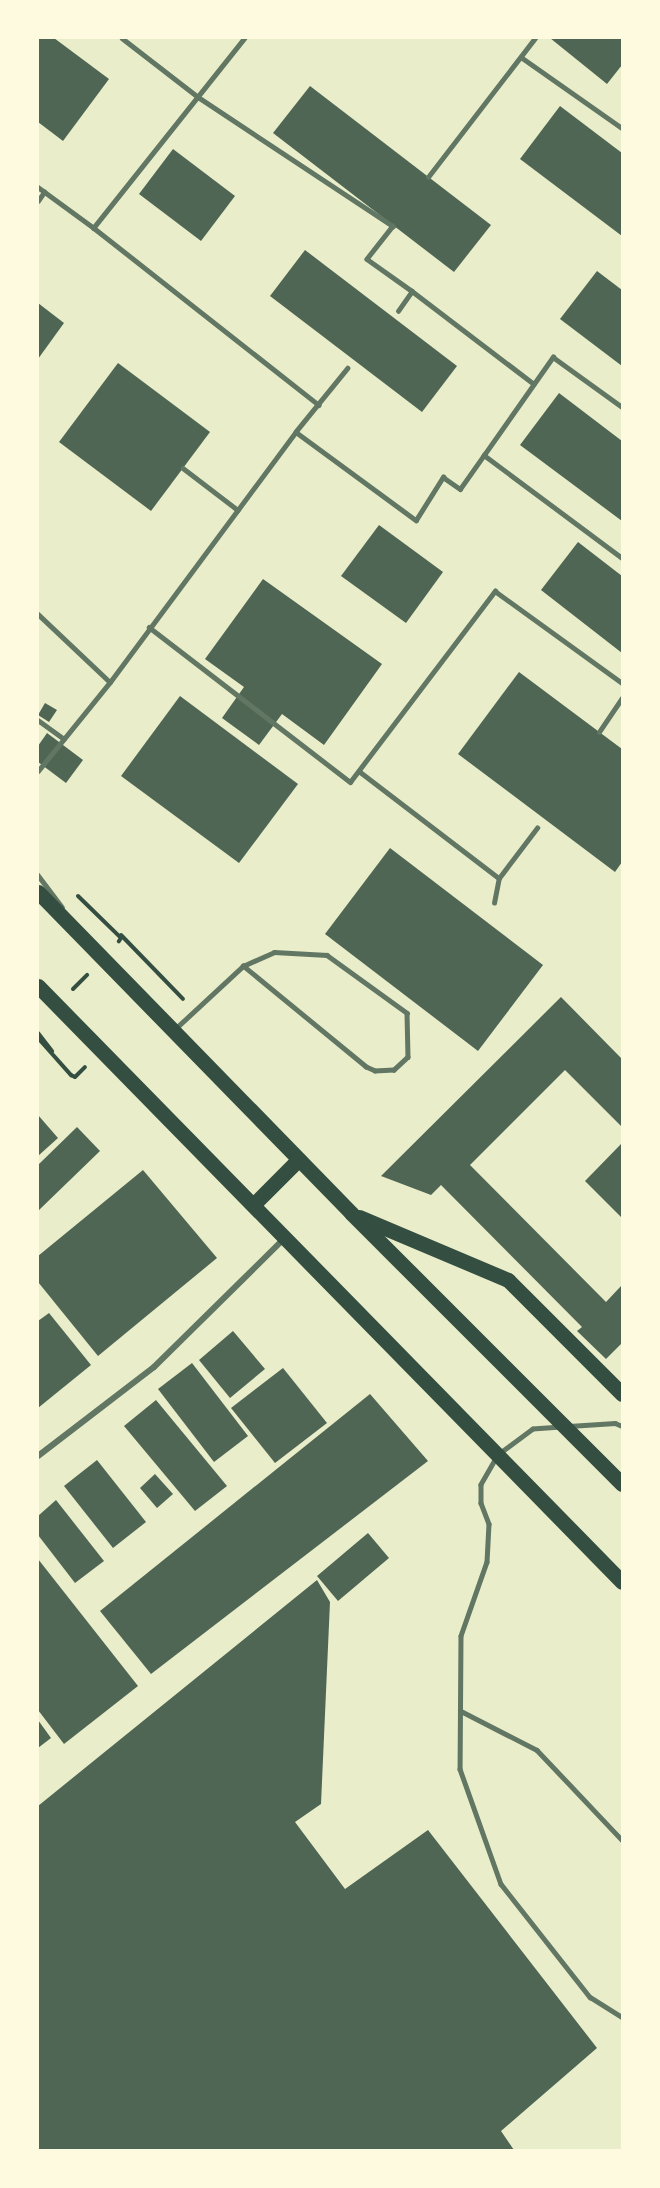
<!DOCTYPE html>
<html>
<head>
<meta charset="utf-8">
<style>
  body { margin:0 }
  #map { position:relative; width:660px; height:2188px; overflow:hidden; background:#e9edc9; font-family:Montserrat,sans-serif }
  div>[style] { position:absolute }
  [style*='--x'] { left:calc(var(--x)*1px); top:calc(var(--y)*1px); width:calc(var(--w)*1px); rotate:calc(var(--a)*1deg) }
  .building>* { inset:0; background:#4f6655 }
  .path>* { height:4px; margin:-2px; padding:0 2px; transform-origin:2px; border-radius:2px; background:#344e41 }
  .service>* { height:4.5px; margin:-2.25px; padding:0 2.25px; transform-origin:2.25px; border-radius:2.25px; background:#617663 }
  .minor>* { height:6px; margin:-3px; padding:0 3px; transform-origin:3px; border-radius:3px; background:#617663 }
  .primary>* { height:15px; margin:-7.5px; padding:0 7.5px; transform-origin:7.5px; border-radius:7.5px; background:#344e41 }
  span { translate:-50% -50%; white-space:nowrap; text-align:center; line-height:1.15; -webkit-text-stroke:5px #fefae0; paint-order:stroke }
  .frame { position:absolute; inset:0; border:39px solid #fefae0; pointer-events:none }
</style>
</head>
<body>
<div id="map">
  <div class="building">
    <i style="clip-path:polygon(38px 38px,54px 38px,109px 79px,63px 141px,38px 122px)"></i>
    <i style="clip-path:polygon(550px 38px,622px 38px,622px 65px,607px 84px)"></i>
    <i style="clip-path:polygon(310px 86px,491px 225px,454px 272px,273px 133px)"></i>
    <i style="clip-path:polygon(560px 106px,622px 153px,622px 236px,520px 159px)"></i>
    <i style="clip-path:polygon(173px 149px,235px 196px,201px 241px,139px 194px)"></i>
    <i style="clip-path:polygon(305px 250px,457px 366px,422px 412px,270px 296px)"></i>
    <i style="clip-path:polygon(597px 271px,622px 290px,622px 366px,560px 319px)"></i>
    <i style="clip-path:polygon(38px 303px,64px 323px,38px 359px)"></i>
    <i style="clip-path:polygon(118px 363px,210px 432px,151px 511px,59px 442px)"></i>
    <i style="clip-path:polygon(559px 393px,622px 441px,622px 521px,520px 445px)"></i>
    <i style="clip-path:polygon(379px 525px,443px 572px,406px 623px,341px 576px)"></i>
    <i style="clip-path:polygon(578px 542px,622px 576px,622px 653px,541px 590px)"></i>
    <i style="clip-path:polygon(263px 579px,382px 664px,324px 745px,282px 714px,259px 745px,222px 718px,244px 687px,205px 659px)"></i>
    <i style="clip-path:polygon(519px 672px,622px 749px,622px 862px,615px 872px,458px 754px)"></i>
    <i style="clip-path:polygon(180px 696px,298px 784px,239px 863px,121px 776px)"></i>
    <i style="clip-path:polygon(45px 703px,57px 710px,49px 722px,38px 715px)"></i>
    <i style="clip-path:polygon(47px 733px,83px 760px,66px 783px,38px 762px,38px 746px)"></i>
    <i style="clip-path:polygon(390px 848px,543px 965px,478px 1051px,325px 934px)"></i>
    <i style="clip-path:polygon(561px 997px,622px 1059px,622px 1127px,565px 1070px,470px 1165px,606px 1302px,622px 1285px,622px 1343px,606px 1359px,577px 1331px,582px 1327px,441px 1185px,431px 1195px,381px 1176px)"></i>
    <i style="clip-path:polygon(38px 1115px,58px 1138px,38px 1156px)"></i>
    <i style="clip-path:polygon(77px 1127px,100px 1151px,38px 1211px,38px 1165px)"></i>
    <i style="clip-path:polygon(622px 1143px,622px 1218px,585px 1181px)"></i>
    <i style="clip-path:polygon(143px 1170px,217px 1258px,98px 1356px,38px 1282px,38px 1256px)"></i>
    <i style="clip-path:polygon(49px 1313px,91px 1365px,38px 1408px,38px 1321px)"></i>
    <i style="clip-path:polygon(233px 1331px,265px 1369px,230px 1398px,199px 1360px)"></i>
    <i style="clip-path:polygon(192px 1363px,248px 1436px,214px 1462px,158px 1389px)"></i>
    <i style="clip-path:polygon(283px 1368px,327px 1423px,275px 1463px,231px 1408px)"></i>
    <i style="clip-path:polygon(370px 1394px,428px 1461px,151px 1674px,100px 1611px)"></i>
    <i style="clip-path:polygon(156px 1400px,227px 1486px,195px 1511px,124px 1426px)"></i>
    <i style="clip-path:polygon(97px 1460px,146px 1522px,113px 1548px,64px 1486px)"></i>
    <i style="clip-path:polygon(155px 1474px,173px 1494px,157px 1508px,140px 1488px)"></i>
    <i style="clip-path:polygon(56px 1500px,104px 1561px,75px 1583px,38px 1535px,38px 1516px)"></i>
    <i style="clip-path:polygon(368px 1533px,389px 1558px,338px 1601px,317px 1576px)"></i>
    <i style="clip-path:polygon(38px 1559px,138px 1686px,64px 1744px,38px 1710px)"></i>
    <i style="clip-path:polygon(317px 1580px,330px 1602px,321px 1804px,295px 1822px,345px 1889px,428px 1830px,597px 2048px,501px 2131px,514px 2150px,38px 2150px,38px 1806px)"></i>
    <i style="clip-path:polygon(38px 1720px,51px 1738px,38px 1748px)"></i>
  </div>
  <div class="path">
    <i style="--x:78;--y:896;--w:60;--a:44.3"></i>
    <i style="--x:121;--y:938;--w:4;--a:124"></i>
    <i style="--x:121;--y:935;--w:89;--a:45.9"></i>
    <i style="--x:73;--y:989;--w:20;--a:-45"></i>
    <i style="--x:38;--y:1033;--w:23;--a:52"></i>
    <i style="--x:38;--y:1038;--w:50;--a:48.3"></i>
    <i style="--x:71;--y:1075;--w:4;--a:27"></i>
    <i style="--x:75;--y:1077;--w:14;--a:-45"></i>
  </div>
  <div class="service">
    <i style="--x:122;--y:38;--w:96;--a:37.8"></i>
    <i style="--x:198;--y:97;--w:234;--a:33.5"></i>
    <i style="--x:393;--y:226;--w:42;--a:128.2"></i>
    <i style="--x:367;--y:259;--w:55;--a:35.4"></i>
    <i style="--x:245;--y:38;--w:243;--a:128.5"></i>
    <i style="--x:94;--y:228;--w:286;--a:38.2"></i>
    <i style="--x:521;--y:57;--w:123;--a:35.1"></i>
    <i style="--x:428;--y:177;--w:175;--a:-52.4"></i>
    <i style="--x:38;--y:187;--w:69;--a:36.2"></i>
    <i style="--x:38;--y:201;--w:11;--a:-56"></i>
    <i style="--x:398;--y:311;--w:24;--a:-55"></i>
    <i style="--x:412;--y:291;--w:153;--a:37.3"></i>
    <i style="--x:348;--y:368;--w:82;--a:129.1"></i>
    <i style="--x:296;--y:432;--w:149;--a:36.3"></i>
    <i style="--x:416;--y:520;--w:51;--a:-57.9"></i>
    <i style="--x:443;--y:477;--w:21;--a:35"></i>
    <i style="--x:460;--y:489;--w:42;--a:-54.8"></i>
    <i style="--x:484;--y:455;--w:172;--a:36.7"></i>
    <i style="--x:484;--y:455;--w:120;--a:-54.9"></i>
    <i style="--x:553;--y:357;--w:85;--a:35.9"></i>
    <i style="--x:183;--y:468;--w:69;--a:37.4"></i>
    <i style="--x:38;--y:614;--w:99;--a:43.4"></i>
    <i style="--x:149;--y:627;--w:254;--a:37.6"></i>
    <i style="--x:350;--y:782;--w:240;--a:-52.8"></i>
    <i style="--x:495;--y:591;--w:157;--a:35.9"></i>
    <i style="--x:38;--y:720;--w:32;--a:36"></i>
    <i style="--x:599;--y:732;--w:41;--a:-55.9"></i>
    <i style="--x:38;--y:771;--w:114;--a:-51"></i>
    <i style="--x:110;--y:682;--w:312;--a:-53.4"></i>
    <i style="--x:359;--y:771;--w:176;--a:37.4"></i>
    <i style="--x:499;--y:878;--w:63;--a:-52.8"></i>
    <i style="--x:38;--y:875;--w:40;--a:53"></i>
    <i style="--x:494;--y:903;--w:25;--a:-79"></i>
    <i style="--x:175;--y:1029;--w:93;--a:-42.8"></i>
    <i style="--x:243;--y:966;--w:34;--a:-24"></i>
    <i style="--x:274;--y:952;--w:53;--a:3.2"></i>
    <i style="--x:327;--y:955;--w:99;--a:35.9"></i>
    <i style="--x:407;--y:1013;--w:44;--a:88.7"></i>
    <i style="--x:408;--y:1057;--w:19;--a:137"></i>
    <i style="--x:394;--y:1070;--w:19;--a:177"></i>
    <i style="--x:375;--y:1071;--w:10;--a:-156"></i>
    <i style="--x:366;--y:1067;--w:159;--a:-140.6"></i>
    <i style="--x:569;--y:1426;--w:46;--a:-3.7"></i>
    <i style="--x:615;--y:1423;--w:8;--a:23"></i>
    <i style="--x:561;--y:1427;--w:28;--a:176"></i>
    <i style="--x:533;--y:1429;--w:44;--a:143.4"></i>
    <i style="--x:498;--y:1455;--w:34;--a:120"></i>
    <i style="--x:481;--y:1485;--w:18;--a:90"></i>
    <i style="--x:481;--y:1503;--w:22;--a:69"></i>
    <i style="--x:489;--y:1524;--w:38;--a:93"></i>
    <i style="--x:487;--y:1562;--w:78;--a:109.4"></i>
    <i style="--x:461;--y:1636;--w:133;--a:90.4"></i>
    <i style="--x:460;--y:1769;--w:122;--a:70.4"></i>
    <i style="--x:501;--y:1884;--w:144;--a:51.8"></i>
    <i style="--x:590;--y:1997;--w:38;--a:32"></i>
    <i style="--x:461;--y:1711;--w:85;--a:27.2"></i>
    <i style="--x:537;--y:1750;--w:124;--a:46.6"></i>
  </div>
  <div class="minor">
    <i style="--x:38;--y:1456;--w:146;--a:-37.5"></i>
    <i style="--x:154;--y:1367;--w:182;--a:-44.6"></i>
  </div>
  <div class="primary">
    <i style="--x:38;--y:892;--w:448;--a:45.7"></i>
    <i style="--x:351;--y:1213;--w:383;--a:45"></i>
    <i style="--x:38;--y:986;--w:834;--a:45.58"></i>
    <i style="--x:254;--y:1204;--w:62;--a:-45"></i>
    <i style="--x:359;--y:1217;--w:162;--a:22.9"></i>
    <i style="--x:508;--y:1280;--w:161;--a:45"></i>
  </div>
  <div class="frame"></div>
</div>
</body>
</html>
